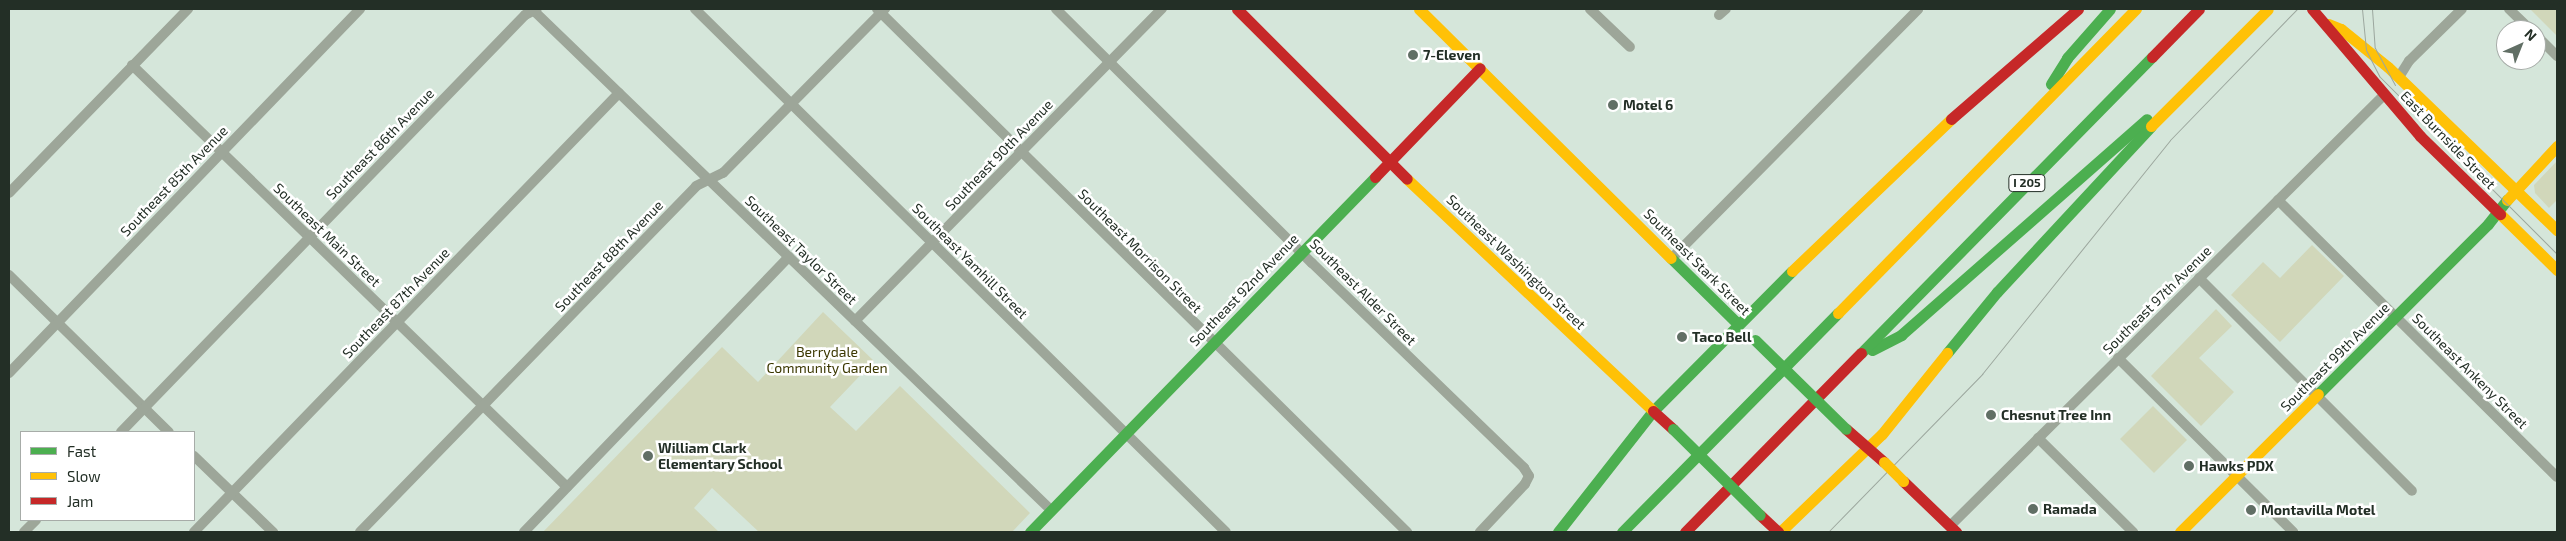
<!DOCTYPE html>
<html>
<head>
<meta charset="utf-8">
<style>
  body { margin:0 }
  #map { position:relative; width:2566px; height:541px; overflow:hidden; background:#d5e6da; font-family:"Exo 2",sans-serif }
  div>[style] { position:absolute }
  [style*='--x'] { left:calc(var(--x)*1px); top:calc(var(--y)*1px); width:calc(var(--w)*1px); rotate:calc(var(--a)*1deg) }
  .green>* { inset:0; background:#d1d7ba }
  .street>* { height:10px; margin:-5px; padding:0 5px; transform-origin:5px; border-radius:5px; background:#9da699 }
  .fast>* { height:11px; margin:-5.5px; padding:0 5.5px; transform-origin:5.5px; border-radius:5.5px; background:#4caf50 }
  .slow>* { height:11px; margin:-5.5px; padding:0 5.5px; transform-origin:5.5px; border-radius:5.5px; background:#ffc107 }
  .jam>* { height:11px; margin:-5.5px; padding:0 5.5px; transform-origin:5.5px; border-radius:5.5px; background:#c62828 }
  .tram>* { height:1px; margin:-0.5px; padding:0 0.5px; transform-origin:0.5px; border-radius:0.5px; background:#9ca79e }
  .fast-bridge>* { height:11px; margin:-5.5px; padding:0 5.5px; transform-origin:5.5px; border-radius:5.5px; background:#4caf50 }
  .slow-bridge>* { height:11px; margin:-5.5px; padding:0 5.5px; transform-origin:5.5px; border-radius:5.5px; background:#ffc107 }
  .dots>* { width:14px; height:14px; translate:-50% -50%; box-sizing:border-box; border:2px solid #fff; border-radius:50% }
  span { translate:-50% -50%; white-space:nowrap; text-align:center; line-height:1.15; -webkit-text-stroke:5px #fff; paint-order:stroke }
  .shield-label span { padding:1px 4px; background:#fff; border:1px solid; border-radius:4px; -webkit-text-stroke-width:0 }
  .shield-label { font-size:12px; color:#232f26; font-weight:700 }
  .poi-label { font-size:14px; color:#232f26; font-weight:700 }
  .left { translate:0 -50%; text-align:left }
  .street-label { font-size:14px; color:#232f26 }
  .park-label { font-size:14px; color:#3b3700 }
  .frame { position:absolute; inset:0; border:10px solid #232f26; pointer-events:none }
  .legend { position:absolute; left:20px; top:431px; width:175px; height:90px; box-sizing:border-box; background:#fff; border:1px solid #a7aca8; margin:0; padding:6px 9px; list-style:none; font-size:15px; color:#232f26 }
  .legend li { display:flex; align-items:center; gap:10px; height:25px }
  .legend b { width:25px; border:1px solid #a7aca8 }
  .north { position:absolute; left:2496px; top:20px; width:50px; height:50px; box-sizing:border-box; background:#fff; border:1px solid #a7aca8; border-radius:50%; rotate:44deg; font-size:14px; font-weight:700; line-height:20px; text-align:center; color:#232f26 }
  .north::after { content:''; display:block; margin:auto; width:18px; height:22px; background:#616f65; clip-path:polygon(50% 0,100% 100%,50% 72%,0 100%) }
</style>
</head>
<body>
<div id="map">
  <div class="green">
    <i style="clip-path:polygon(2530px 9px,2557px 9px,2557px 36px)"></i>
    <i style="clip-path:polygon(2557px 161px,2557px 200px,2549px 208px,2535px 193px,2534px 185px)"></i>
    <i style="clip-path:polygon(2312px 245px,2344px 276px,2280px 342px,2231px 295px,2263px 262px,2280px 278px)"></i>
    <i style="clip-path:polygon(2216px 309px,2232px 326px,2199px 358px,2234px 392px,2201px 426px,2151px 376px)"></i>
    <i style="clip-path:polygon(823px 312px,874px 361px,830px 407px,856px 431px,900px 386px,1030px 513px,1012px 532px,759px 532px,712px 488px,694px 508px,719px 532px,543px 532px,722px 347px,758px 382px)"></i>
    <i style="clip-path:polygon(2153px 406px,2187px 440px,2154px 473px,2120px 439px)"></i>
  </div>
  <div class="street">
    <i style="--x:532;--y:9;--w:721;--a:43.99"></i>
    <i style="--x:695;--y:9;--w:745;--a:44.57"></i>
    <i style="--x:877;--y:9;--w:745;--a:44.62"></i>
    <i style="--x:1056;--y:9;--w:361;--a:44.8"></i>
    <i style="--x:1312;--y:263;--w:295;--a:44"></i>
    <i style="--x:1524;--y:468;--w:9;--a:58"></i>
    <i style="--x:1529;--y:476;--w:9;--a:117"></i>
    <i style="--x:1525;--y:484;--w:66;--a:133.2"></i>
    <i style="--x:1590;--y:9;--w:55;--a:43.5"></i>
    <i style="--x:2509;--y:9;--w:30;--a:44"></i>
    <i style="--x:1719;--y:15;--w:9;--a:-41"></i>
    <i style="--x:2536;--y:35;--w:30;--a:45"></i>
    <i style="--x:132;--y:65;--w:606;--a:44.13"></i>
    <i style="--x:2399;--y:77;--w:19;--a:-58"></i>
    <i style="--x:2409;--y:61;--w:74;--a:-44.5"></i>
    <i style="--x:9;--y:193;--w:257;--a:-45.8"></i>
    <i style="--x:2278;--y:200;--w:393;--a:44.8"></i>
    <i style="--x:1672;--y:258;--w:350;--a:-45.3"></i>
    <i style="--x:9;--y:275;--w:224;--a:44.5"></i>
    <i style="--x:2199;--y:278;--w:301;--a:45"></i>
    <i style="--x:855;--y:321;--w:438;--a:-45.5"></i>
    <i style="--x:2118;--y:358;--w:247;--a:44.8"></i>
    <i style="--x:9;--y:373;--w:506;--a:-46.04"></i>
    <i style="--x:121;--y:432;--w:581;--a:-45.91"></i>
    <i style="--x:525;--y:15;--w:13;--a:-27"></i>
    <i style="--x:2038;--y:438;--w:134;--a:44.7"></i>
    <i style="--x:194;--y:456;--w:110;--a:43.9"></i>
    <i style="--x:1950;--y:526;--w:612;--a:-44.8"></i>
    <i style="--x:24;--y:532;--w:17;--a:-45"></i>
    <i style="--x:194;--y:532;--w:611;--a:-45.93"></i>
    <i style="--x:360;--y:532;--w:482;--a:-45.8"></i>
    <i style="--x:696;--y:186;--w:30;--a:-26"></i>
    <i style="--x:723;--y:173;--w:231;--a:-45.4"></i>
    <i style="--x:524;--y:532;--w:382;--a:-46.1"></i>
  </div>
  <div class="fast">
    <i style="--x:2051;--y:84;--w:31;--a:-58"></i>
    <i style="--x:2067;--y:58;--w:65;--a:-48.7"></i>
    <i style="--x:1671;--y:258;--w:94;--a:44.6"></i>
    <i style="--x:1872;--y:350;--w:33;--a:-27"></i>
    <i style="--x:1901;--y:335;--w:327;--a:-41.3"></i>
    <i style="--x:1861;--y:353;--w:415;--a:-45.5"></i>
    <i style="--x:1947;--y:353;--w:79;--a:-50.7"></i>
    <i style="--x:1997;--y:292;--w:226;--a:-47.1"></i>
    <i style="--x:2318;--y:394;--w:240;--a:-45"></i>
    <i style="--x:2488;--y:224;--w:31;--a:-52"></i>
    <i style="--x:1030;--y:532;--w:495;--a:-45.8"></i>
    <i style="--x:1558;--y:532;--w:154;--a:-51.9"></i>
    <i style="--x:1653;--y:411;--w:197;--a:-45.2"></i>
    <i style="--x:1622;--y:532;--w:308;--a:-45.4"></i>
  </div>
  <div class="slow">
    <i style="--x:1419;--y:9;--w:354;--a:44.7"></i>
    <i style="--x:2328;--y:24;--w:14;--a:21"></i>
    <i style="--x:2341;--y:29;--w:60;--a:39"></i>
    <i style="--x:2388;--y:67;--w:235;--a:44"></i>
    <i style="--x:2151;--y:126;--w:165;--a:-45"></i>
    <i style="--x:1407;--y:179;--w:338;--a:43.3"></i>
    <i style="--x:2507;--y:200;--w:74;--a:-47.2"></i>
    <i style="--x:2500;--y:214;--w:80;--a:44.5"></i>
    <i style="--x:1792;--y:271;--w:220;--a:-43.7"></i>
    <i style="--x:1838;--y:313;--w:426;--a:-45.6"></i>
    <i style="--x:1780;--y:532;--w:141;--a:-43.9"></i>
    <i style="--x:1882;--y:434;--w:104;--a:-51.3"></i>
    <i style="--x:2180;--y:532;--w:195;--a:-45"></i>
  </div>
  <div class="jam">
    <i style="--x:1237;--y:9;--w:240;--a:45"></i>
    <i style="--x:2312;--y:9;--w:167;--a:49.6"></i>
    <i style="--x:2420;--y:136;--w:112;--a:44.3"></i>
    <i style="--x:2152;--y:57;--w:67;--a:-45.6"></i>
    <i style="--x:1951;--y:119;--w:168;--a:-40.9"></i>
    <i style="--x:1375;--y:177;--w:151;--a:-46.1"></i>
    <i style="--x:1653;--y:411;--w:27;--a:42"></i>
    <i style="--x:1846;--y:429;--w:50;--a:41"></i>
    <i style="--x:1903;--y:481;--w:74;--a:43.9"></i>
    <i style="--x:1760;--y:515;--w:25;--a:43"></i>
    <i style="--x:1685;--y:532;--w:251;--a:-45.5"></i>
  </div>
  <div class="tram">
    <i style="--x:2362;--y:9;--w:41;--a:84.4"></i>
    <i style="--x:2366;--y:50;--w:30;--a:63"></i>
    <i style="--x:2380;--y:77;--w:250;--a:45"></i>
    <i style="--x:2372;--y:9;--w:39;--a:86"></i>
    <i style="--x:2375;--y:48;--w:42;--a:61.6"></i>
    <i style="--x:1828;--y:532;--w:221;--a:-45.7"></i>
    <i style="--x:1982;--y:374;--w:300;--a:-51.2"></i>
    <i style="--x:2170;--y:140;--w:182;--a:-45.9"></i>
  </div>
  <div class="fast-bridge">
    <i style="--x:1755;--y:340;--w:127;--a:44.4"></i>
    <i style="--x:1673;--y:429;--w:122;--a:44.7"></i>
  </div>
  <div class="slow-bridge">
    <i style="--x:1884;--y:462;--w:27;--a:45"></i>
  </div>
  <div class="dots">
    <i style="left:1413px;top:55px;background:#616f65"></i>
    <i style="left:1613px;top:105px;background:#616f65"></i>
    <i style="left:1682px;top:337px;background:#616f65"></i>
    <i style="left:1991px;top:415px;background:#616f65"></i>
    <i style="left:648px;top:456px;background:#616f65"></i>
    <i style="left:2189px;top:466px;background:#616f65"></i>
    <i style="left:2033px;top:509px;background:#616f65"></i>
    <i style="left:2251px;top:510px;background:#616f65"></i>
  </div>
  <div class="shield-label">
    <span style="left:2027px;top:183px">I 205</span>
  </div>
  <div class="poi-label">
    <span class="left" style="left:1423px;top:55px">7-Eleven</span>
    <span class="left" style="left:1623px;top:105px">Motel 6</span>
    <span class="left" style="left:1692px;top:337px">Taco Bell</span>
    <span class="left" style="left:2001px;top:415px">Chesnut Tree Inn</span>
    <span class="left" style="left:658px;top:456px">William Clark<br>Elementary School</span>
    <span class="left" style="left:2199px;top:466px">Hawks PDX</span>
    <span class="left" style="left:2043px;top:509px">Ramada</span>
    <span class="left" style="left:2261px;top:510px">Montavilla Motel</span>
  </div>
  <div class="street-label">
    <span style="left:2448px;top:140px;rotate:46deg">East Burnside Street</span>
    <span style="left:380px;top:144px;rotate:-46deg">Southeast 86th Avenue</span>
    <span style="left:999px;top:155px;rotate:-46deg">Southeast 90th Avenue</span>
    <span style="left:174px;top:181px;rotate:-46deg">Southeast 85th Avenue</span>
    <span style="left:327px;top:235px;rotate:44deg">Southeast Main Street</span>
    <span style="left:801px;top:250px;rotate:44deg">Southeast Taylor Street</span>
    <span style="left:1140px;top:251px;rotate:45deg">Southeast Morrison Street</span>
    <span style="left:609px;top:256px;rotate:-46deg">Southeast 88th Avenue</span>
    <span style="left:970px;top:261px;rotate:45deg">Southeast Yamhill Street</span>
    <span style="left:1516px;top:262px;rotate:44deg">Southeast Washington Street</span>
    <span style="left:1697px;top:262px;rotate:45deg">Southeast Stark Street</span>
    <span style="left:1244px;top:290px;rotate:-46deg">Southeast 92nd Avenue</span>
    <span style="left:1363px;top:292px;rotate:45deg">Southeast Alder Street</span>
    <span style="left:2157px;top:300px;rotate:-45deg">Southeast 97th Avenue</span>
    <span style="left:396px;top:303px;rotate:-46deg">Southeast 87th Avenue</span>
    <span style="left:2335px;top:357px;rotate:-45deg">Southeast 99th Avenue</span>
    <span style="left:2470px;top:371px;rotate:45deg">Southeast Ankeny Street</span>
  </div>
  <div class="park-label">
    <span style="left:827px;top:360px">Berrydale<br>Community Garden</span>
  </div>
  <div class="frame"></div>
  <ul class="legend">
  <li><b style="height:6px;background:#4caf50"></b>Fast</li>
  <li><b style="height:6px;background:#ffc107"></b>Slow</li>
  <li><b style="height:6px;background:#c62828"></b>Jam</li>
  </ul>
  <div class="north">N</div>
</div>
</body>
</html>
